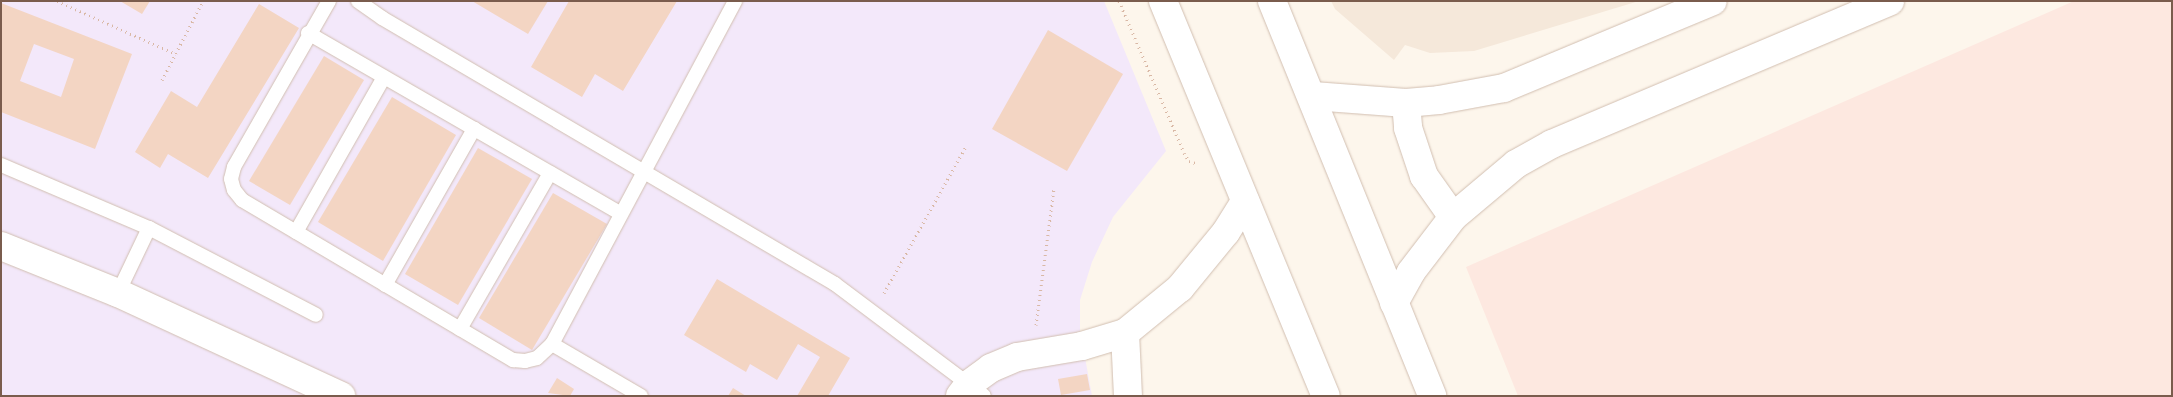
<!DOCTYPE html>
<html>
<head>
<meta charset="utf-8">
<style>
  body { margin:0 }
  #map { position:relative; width:2173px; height:397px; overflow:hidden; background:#fdf6ec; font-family:Helvetica,sans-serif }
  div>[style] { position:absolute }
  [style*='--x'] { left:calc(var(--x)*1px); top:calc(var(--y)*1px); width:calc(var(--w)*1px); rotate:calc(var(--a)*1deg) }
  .residential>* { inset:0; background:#f5e8da }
  .commercial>* { inset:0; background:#fde8e0 }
  .education>* { inset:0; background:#f3e8fa }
  .building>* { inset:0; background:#f3d5c3 }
  .path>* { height:3px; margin-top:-1.5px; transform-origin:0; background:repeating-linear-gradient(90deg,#d9b8a5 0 1px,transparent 0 5px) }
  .roads { filter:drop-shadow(0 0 1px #d1beb0) drop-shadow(0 0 1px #d1beb0) }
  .lane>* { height:14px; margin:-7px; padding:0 7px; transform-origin:7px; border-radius:7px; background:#fff }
  .street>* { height:28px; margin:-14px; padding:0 14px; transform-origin:14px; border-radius:14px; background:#fff }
  .secondary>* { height:28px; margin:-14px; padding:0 14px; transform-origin:14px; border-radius:14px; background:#fff }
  span { translate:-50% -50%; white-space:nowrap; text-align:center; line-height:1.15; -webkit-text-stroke:4px #fffaf3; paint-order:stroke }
  .frame { position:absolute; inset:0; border:2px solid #7a5c4d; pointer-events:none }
</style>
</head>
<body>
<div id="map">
  <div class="residential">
    <i style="clip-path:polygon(1331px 1px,1639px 1px,1474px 51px,1430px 53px,1405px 45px,1394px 60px,1335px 9px)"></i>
  </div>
  <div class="commercial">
    <i style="clip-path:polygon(2074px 1px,2172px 1px,2172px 396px,1518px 396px,1466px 267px)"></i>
  </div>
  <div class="education">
    <i style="clip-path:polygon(1px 1px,1104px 1px,1166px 151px,1113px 217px,1092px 262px,1080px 300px,1080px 330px,1092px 396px,1px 396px)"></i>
  </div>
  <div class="building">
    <i style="clip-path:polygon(120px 1px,150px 1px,142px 14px)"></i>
    <i style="clip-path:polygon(472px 1px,548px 1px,528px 34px)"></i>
    <i style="clip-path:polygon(569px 1px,677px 1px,623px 91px,595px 74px,582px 97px,531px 67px)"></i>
    <i style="clip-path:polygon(evenodd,1px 3px,132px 54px,95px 149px,1px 112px,1px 3px,34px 44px,74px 59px,61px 97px,20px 81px,34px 44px)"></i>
    <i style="clip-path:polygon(259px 4px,299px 28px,208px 178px,168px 154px,160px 168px,135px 152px,171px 91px,197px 107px)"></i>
    <i style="clip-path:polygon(1048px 30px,1123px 74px,1067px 171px,992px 129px)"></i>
    <i style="clip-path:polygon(324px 56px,364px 80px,290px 205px,249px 181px)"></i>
    <i style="clip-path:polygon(392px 97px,456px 135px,383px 261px,318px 222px)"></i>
    <i style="clip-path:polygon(478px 148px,532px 179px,458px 305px,405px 274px)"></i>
    <i style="clip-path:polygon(553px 193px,607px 224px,532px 350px,479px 318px)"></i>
    <i style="clip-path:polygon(717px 279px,850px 358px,828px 396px,797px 396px,820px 357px,798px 344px,777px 380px,750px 364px,746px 372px,684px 335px)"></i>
    <i style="clip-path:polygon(1087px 374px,1090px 390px,1061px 395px,1058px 379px)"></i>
    <i style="clip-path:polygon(557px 378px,574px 389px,570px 396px,548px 393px)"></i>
    <i style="clip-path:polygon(733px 388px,746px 396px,728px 396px)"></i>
  </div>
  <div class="path">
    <i style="--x:57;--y:1;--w:130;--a:24"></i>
    <i style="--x:1119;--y:1;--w:165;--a:66.8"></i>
    <i style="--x:1184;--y:153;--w:9;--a:58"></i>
    <i style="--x:1189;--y:161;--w:9;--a:18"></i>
    <i style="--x:162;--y:80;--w:89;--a:-62.6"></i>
    <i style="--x:884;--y:293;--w:168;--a:-60.8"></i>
    <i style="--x:1036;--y:325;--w:137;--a:-82.5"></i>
  </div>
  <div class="roads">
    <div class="lane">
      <i style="--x:329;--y:1;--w:191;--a:119.8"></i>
      <i style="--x:234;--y:167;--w:12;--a:104"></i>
      <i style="--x:231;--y:179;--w:11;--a:75"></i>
      <i style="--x:234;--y:190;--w:13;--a:51"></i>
      <i style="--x:242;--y:200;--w:315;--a:30.6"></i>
      <i style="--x:513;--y:360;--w:12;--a:5"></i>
      <i style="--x:525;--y:361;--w:12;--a:-14"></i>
      <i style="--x:537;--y:358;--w:21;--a:-43"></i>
      <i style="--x:552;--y:344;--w:389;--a:-61.9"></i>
      <i style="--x:358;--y:1;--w:29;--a:35"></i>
      <i style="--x:382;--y:18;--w:525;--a:30.42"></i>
      <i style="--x:835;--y:284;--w:186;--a:36.9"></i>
      <i style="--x:308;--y:33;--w:360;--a:30"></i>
      <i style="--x:1;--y:165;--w:161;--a:23.1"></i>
      <i style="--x:149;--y:228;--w:188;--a:27.5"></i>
      <i style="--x:296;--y:232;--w:178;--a:-60.4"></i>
      <i style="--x:385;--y:285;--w:180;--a:-60.3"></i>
      <i style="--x:118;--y:293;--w:72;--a:-64.5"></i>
      <i style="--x:460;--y:329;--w:180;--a:-60"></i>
      <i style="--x:552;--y:344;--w:103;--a:30.3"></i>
    </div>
    <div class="street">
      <i style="--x:1313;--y:96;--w:93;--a:4.3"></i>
      <i style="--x:1406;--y:103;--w:33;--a:-5"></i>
      <i style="--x:1439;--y:100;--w:66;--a:-10.5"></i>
      <i style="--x:1504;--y:88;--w:226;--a:-22.6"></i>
      <i style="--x:1406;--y:103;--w:25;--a:85"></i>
      <i style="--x:1408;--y:128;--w:51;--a:71.6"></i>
      <i style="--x:1424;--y:176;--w:50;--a:54.7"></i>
      <i style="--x:1;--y:246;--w:126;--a:21.9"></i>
      <i style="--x:118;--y:293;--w:246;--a:24.8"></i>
      <i style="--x:1394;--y:303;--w:35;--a:-61"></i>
      <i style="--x:1411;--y:272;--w:69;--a:-52.6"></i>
      <i style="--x:1453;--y:217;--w:82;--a:-40.1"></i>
      <i style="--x:1516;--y:164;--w:41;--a:-29.1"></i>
      <i style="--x:1552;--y:144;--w:367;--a:-22.9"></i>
      <i style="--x:1125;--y:333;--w:63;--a:87.3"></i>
      <i style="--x:960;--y:396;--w:15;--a:-53"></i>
      <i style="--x:969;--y:384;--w:27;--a:-36"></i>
      <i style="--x:991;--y:368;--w:28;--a:-23"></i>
      <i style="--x:1017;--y:357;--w:66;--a:-9.6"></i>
      <i style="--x:1082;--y:346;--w:45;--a:-16.8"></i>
      <i style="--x:1125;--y:333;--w:71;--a:-39.3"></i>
      <i style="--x:1180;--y:288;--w:72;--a:-50.6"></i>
      <i style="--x:1226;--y:232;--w:36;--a:-58"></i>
    </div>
    <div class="secondary">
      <i style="--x:1163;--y:1;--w:427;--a:67.6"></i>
      <i style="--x:1272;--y:1;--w:426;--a:67.9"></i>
    </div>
  </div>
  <div class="frame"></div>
</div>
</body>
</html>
